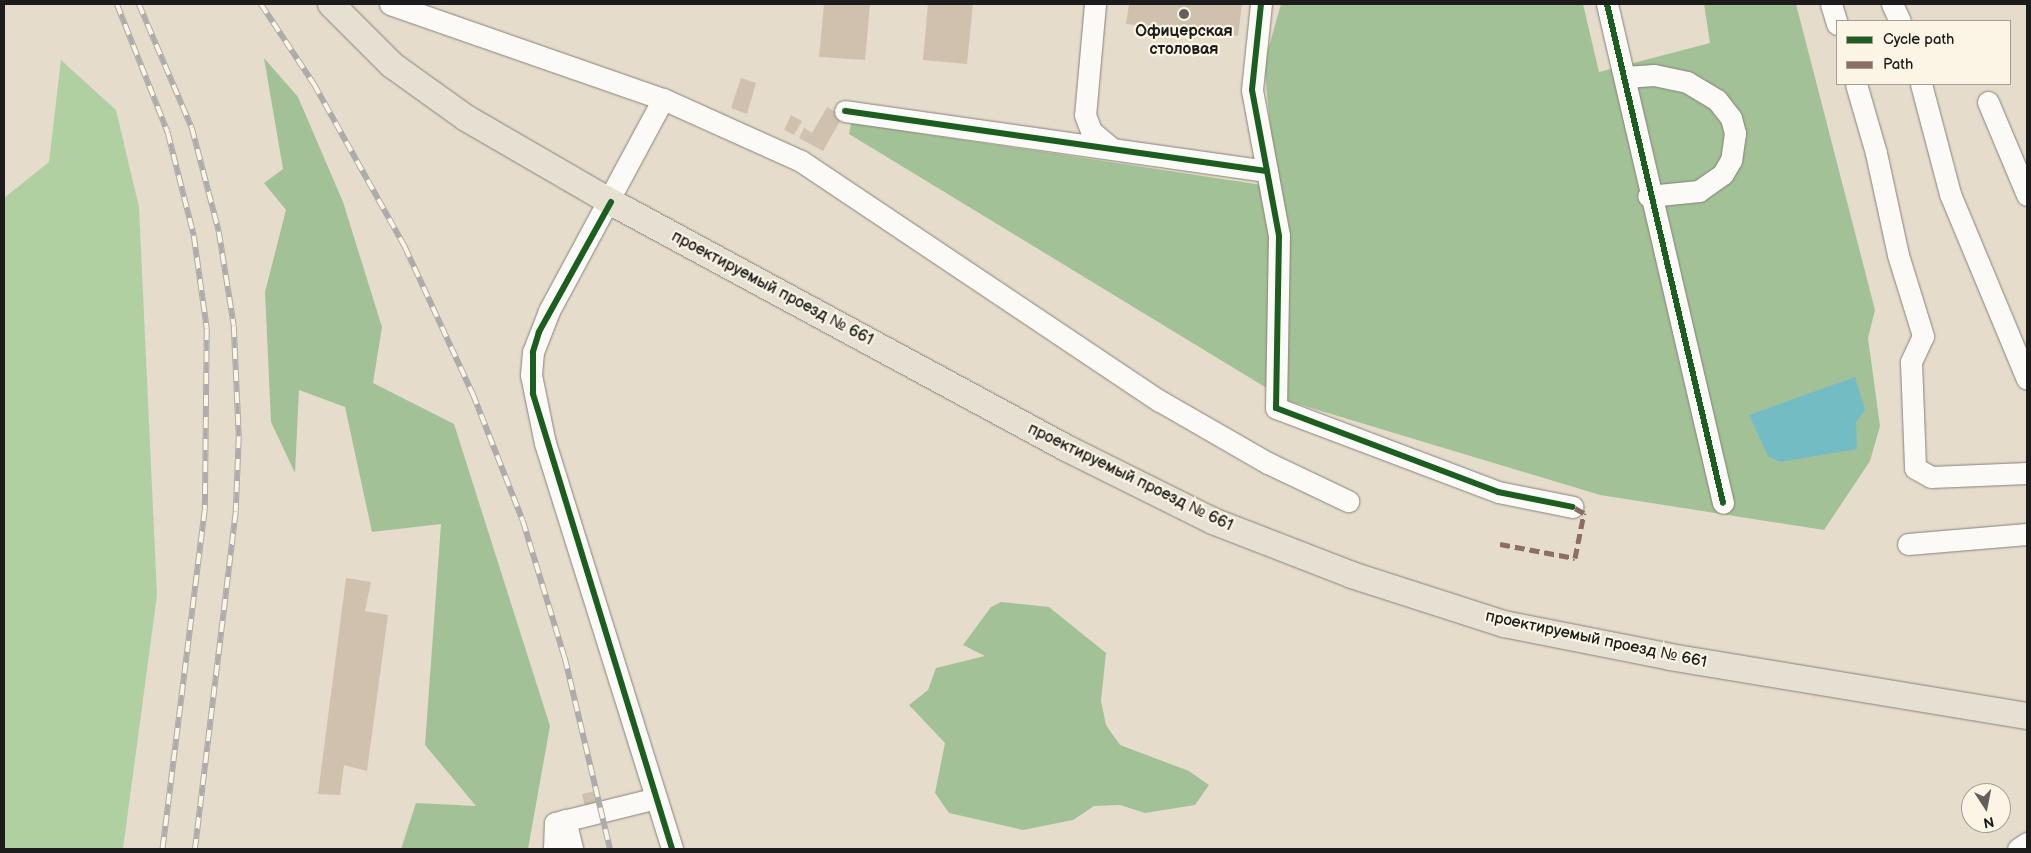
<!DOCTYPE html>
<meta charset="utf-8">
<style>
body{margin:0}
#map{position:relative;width:2031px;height:853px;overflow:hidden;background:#e6dccc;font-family:"Balsamiq Sans",sans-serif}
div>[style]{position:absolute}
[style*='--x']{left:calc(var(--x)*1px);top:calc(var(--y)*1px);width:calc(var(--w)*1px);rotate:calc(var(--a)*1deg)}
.green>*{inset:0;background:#b1d0a1}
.forest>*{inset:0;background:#a3c197}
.water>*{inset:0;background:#73bcc4}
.building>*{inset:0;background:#d0c1ae}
.roads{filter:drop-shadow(0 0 1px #87827a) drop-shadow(0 0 1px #87827a)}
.minor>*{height:21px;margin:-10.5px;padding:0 10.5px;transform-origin:10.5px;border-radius:10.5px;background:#fbfaf7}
.major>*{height:26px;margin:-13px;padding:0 13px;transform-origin:13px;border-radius:13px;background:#e6e0d3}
.rail>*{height:5.5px;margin-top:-2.75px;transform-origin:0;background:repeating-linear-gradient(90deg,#fcf5e5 0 11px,#aeacaa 0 22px);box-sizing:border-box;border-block:1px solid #aeacaa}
.quiet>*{height:5px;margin-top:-2.5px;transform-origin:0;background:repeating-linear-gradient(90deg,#8d6e63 0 10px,transparent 0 15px)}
.cycleway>*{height:6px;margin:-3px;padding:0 3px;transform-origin:3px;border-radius:3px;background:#1b5e20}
.dots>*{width:14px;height:14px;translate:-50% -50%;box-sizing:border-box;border:2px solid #fcf5e5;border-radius:50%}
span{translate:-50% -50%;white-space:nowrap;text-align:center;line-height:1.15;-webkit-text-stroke:4.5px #fcf5e5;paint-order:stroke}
.poi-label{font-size:16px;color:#1c1c1c;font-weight:700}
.street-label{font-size:16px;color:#1c1c1c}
.frame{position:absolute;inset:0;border:5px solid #1c1c1c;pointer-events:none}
.legend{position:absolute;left:1836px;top:20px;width:175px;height:65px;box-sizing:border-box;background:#fcf5e5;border:1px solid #a29e95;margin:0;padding:6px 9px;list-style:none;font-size:15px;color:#1c1c1c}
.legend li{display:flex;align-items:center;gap:10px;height:25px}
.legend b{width:25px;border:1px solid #a29e95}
.north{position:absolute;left:1961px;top:783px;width:50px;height:50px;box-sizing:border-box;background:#fcf5e5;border:1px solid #a29e95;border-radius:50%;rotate:169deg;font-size:14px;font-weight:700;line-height:20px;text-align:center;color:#1c1c1c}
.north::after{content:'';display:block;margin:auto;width:18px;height:22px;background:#635f5a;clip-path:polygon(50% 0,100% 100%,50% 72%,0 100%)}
</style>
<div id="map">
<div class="green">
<i style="clip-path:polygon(61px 60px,116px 110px,139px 207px,157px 595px,123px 849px,4px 849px,4px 198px,49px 162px)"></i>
</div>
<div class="forest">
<i style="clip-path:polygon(1281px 4px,1583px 4px,1599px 72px,1710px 43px,1704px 4px,1796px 4px,1875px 310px,1868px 338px,1880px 426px,1870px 461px,1824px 530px,1600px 495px,1288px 401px,849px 134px,851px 123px,1276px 187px,1264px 64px)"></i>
<i style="clip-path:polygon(264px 58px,298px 97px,343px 202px,382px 327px,373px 383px,454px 424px,550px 726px,528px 849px,401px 849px,416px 803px,476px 806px,425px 745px,441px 524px,372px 532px,345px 407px,299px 390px,295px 473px,271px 422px,265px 292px,286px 210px,264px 183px,283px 169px)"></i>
<i style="clip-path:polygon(1001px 602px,1049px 607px,1106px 653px,1101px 701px,1106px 725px,1120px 745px,1189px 771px,1209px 785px,1195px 805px,1145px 813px,1120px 805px,1094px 806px,1073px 820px,1023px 830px,949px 813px,935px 793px,945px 743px,909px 705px,928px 690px,936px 668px,985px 656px,963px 645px,991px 607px)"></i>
</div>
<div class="water">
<i style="clip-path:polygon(1855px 377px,1865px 410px,1856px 422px,1857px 449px,1780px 462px,1768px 456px,1749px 415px)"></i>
</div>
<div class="building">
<i style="clip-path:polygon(824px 4px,870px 4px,865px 60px,819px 57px)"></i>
<i style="clip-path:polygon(928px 4px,973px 4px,967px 64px,923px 60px)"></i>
<i style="clip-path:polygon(1129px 4px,1242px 4px,1238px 36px,1126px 24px)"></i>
<i style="clip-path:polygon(741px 78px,756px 83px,747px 114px,731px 108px)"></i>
<i style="clip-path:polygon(827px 107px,843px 116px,823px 151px,799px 138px,804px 128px,812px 133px)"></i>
<i style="clip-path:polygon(791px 115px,802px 121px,794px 135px,784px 130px)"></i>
<i style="clip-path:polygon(346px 578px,371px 582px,365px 611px,388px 615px,367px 771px,344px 765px,340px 795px,318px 794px)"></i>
<i style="clip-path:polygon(596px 791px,599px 804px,585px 807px,582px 794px)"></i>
</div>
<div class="roads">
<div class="minor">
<i style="--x:390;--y:4;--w:289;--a:19.2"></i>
<i style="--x:663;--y:99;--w:151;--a:24.2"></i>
<i style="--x:801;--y:161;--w:432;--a:33.8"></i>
<i style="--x:1160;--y:401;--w:125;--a:29.9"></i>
<i style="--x:1268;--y:463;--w:89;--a:25.4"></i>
<i style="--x:1095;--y:4;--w:111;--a:95.1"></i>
<i style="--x:1085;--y:115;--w:17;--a:69"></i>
<i style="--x:1091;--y:131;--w:25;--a:40"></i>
<i style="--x:1261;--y:4;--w:86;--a:96"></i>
<i style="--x:1252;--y:90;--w:148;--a:79.5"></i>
<i style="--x:1279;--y:236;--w:172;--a:91"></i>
<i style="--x:1276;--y:408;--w:237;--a:20.7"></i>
<i style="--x:1498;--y:492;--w:76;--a:11.3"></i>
<i style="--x:1607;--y:4;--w:512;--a:76.91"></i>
<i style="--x:1831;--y:4;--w:21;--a:73"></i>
<i style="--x:1892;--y:4;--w:19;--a:65"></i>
<i style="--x:1625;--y:77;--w:29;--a:-4"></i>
<i style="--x:1654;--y:75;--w:34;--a:12"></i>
<i style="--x:1687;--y:82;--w:35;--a:31"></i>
<i style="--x:1717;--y:100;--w:23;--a:52"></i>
<i style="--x:1731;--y:118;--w:16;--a:75"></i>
<i style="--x:1735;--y:133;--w:27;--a:98"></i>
<i style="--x:1731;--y:160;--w:16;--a:120"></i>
<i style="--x:1723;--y:174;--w:29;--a:145"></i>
<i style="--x:1699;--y:191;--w:51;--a:174.4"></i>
<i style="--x:1856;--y:84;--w:72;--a:73.8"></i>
<i style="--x:1876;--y:153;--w:104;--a:77.8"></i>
<i style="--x:1898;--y:255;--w:85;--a:72.8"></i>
<i style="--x:1923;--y:336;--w:29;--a:115"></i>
<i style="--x:1911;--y:362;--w:106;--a:87.8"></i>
<i style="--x:1915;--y:468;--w:18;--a:29"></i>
<i style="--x:1931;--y:477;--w:96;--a:-2.4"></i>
<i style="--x:1921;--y:84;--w:114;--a:75.2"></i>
<i style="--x:1950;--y:194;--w:200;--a:67.4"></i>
<i style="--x:663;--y:99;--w:241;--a:118.3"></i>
<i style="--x:549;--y:311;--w:44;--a:111.3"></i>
<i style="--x:533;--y:352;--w:23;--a:95"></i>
<i style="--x:531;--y:375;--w:69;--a:78.4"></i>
<i style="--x:545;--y:443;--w:425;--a:72.6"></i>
<i style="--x:1988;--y:102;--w:101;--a:67.2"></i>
<i style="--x:845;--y:111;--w:426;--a:8.1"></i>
<i style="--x:1908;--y:544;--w:119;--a:-4.8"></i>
<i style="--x:565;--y:820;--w:30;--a:76"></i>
<i style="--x:554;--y:849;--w:26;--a:-88"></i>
<i style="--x:555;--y:823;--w:101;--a:-13.8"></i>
<i style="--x:2018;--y:849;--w:11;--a:-34"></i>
</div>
<div class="major">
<i style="--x:331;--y:4;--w:86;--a:45"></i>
<i style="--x:392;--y:65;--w:91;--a:35.6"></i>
<i style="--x:466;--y:118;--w:168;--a:30.1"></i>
<i style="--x:611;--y:202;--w:519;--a:28.39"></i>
<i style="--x:1068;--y:449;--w:162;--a:26.4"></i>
<i style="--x:1213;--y:521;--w:149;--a:21.2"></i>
<i style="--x:1352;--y:575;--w:160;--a:17.9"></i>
<i style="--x:1504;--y:624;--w:169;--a:11.2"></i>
<i style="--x:1670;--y:657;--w:362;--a:9.4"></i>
</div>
</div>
<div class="rail">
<i style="--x:117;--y:4;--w:139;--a:68.4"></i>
<i style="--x:168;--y:133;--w:106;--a:75.8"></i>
<i style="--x:194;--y:236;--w:94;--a:82"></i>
<i style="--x:207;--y:329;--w:181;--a:90.6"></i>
<i style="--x:205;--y:510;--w:342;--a:97.1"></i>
<i style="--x:139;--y:4;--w:135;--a:66.9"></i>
<i style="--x:192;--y:128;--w:107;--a:75.4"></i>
<i style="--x:219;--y:232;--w:95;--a:80.9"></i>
<i style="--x:234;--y:326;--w:111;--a:87.4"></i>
<i style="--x:239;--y:437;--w:75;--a:92.3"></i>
<i style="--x:236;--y:512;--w:339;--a:96.9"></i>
<i style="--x:261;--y:4;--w:96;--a:56.5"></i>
<i style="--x:314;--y:84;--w:187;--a:60.8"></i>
<i style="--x:405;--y:247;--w:162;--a:65.2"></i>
<i style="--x:473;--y:394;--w:136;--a:68.5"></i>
<i style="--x:523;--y:521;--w:143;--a:73"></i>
<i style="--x:565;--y:658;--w:196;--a:76.7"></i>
</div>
<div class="quiet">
<i style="--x:1500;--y:544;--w:76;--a:10.6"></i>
<i style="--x:1575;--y:558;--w:46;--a:-78.7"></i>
<i style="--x:1584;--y:513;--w:13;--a:-151"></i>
</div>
<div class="cycleway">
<i style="--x:1261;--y:4;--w:86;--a:96"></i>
<i style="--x:1252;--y:90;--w:148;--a:79.5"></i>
<i style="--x:1279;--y:236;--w:172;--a:91"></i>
<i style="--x:1276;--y:408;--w:237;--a:20.7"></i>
<i style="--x:1498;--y:492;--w:76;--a:11.3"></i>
<i style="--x:1607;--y:4;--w:512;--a:76.91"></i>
<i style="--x:845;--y:111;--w:426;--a:8.1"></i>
<i style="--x:611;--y:202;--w:149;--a:119"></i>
<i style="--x:539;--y:332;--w:21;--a:107"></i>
<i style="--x:533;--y:352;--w:42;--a:90"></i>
<i style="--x:533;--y:394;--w:476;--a:73"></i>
</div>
<div class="dots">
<i style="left:1184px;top:14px;background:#635f5a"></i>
</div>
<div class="poi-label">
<span style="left:1184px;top:41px">Офицерская<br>столовая</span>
</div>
<div class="street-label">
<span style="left:772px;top:289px;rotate:28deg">проектируемый проезд № 661</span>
<span style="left:1130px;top:478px;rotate:26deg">проектируемый проезд № 661</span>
<span style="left:1596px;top:640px;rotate:12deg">проектируемый проезд № 661</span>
</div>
<div class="frame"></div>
<ul class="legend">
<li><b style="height:6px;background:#1b5e20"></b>Cycle path</li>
<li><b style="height:6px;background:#8d6e63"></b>Path</li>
</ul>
<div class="north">N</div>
</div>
